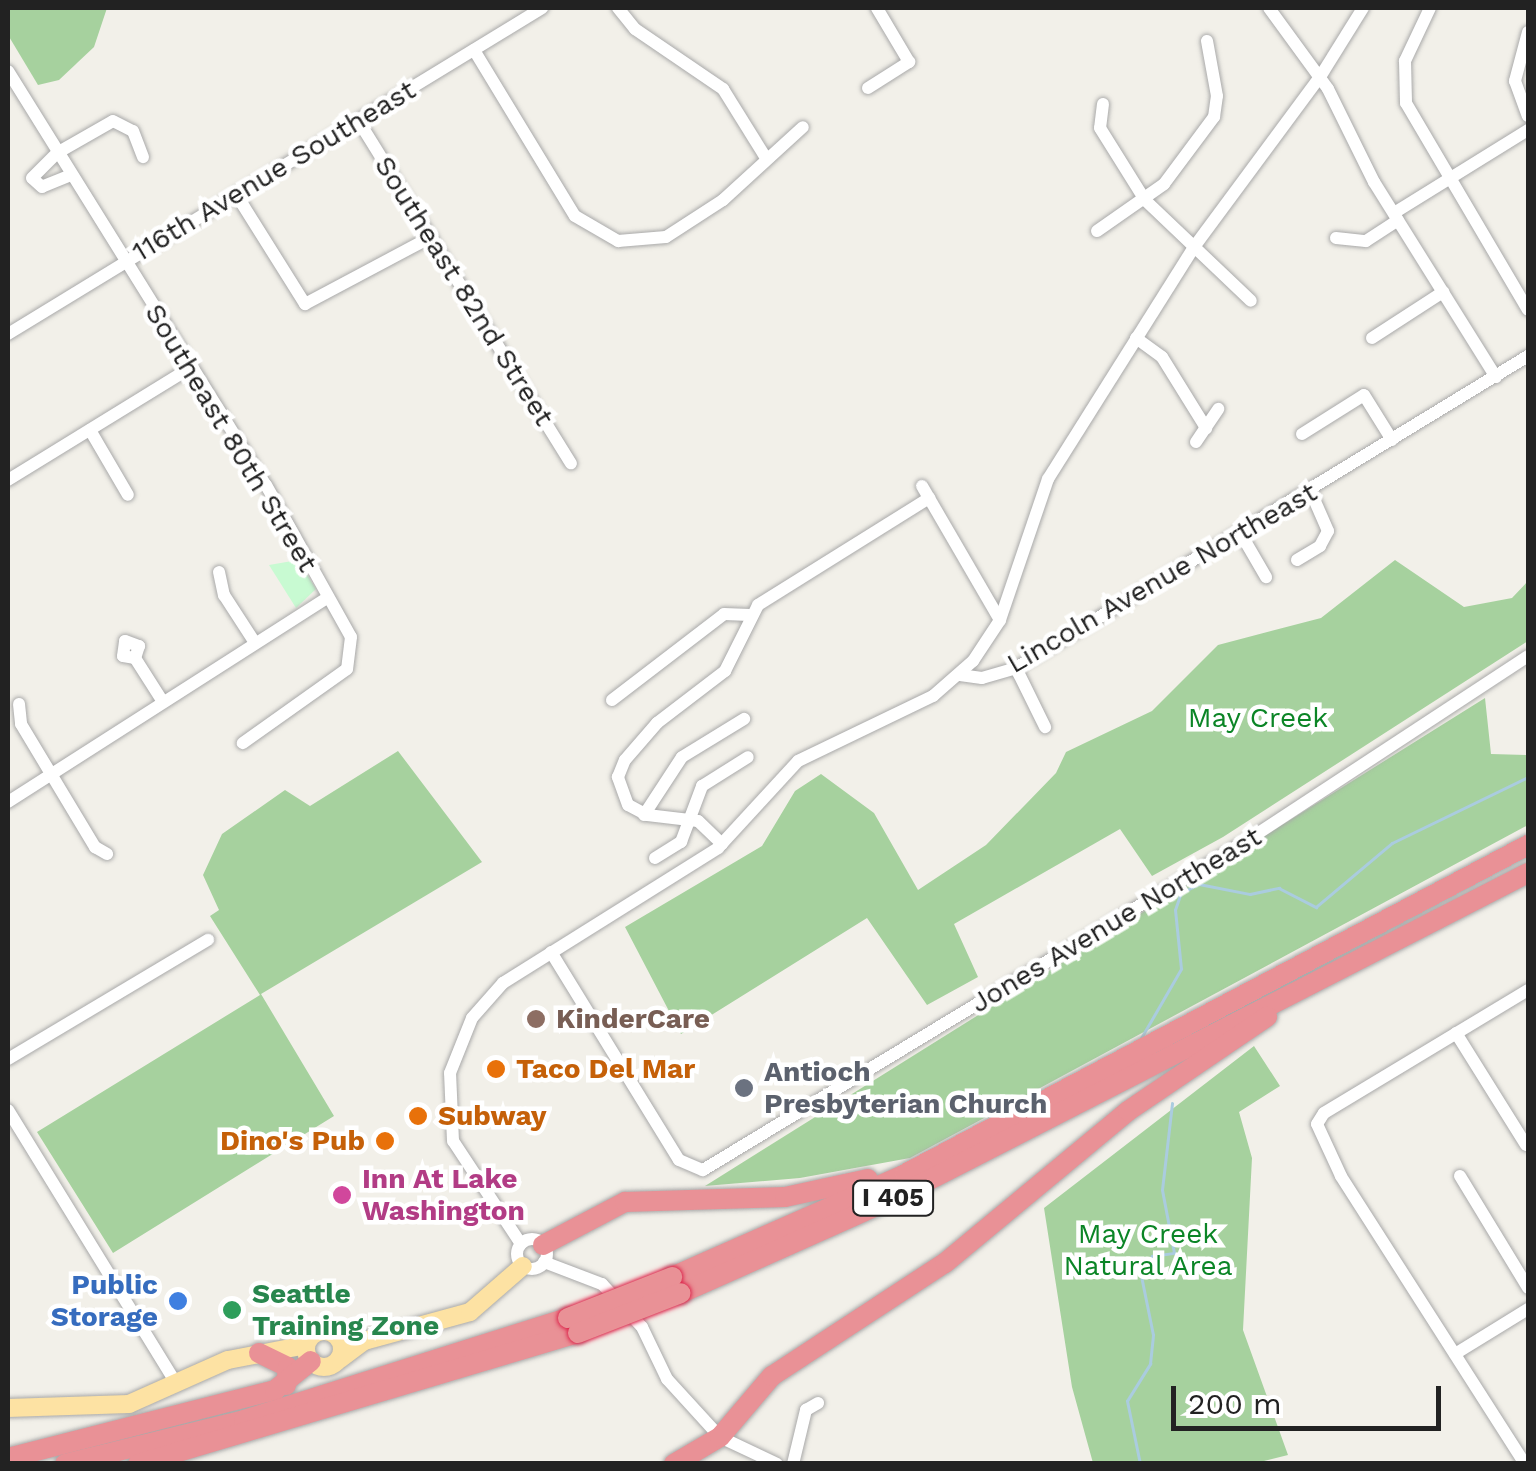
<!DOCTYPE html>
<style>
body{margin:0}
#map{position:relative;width:1536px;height:1471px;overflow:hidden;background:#f2f0e9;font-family:"Work Sans",sans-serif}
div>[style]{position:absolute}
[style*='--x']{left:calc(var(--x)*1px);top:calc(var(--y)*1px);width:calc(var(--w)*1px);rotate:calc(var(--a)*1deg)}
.forest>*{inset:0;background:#a6d19e}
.park>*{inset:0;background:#c8fad2}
.stream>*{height:2.5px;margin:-1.25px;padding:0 1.25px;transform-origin:1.25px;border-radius:1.25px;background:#aaccdf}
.roads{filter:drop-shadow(0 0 2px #a9a9a9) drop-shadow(0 0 2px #a9a9a9)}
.minor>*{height:12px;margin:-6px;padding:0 6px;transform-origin:6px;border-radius:6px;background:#fff}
.minor>.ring{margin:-6px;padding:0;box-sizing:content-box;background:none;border:12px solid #fff;border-radius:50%}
.major>*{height:18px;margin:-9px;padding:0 9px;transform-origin:9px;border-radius:9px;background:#fde2a3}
.major>.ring{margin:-9px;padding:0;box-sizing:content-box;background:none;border:18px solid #fde2a3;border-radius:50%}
.highway>*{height:20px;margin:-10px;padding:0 10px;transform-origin:10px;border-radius:10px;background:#e99196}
.bridges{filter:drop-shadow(0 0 2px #dd294e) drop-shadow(0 0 2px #dd294e)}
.highway-bridge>*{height:20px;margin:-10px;padding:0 10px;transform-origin:10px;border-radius:10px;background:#e99196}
.dots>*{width:28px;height:28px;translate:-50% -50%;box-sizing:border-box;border:5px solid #fff;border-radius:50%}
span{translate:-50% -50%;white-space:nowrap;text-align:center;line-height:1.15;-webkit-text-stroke:9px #fff;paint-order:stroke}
.shield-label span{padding:2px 8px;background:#fff;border:2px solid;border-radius:8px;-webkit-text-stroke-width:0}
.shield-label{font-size:25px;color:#222;font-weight:700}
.street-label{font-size:28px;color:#222}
.park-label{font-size:28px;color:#0b8526}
.education-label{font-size:28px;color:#785e54;font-weight:700}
.left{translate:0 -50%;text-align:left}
.food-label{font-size:28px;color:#c56008;font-weight:700}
.right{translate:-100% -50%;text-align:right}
.worship-label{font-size:28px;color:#5b616d;font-weight:700}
.hotel-label{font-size:28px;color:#b23c85;font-weight:700}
.shop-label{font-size:28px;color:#366cbe;font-weight:700}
.leisure-label{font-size:28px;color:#27864d;font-weight:700}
.frame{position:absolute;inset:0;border:10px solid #222;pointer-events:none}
.scale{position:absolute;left:1171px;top:1386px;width:270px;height:45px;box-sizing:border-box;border:5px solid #222;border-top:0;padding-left:12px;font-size:30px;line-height:35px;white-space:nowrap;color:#222;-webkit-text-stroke:8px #fff;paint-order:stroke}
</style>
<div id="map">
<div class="forest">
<i style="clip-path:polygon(8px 8px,107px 8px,94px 47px,59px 80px,38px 85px,8px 35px)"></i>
<i style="clip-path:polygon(1395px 560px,1464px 607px,1512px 598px,1528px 581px,1528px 641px,1223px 837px,1152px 876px,1120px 829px,954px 924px,978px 977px,927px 1005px,867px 918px,681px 1034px,625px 927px,762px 846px,795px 791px,821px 774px,874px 813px,918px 890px,986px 845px,1056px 773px,1066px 752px,1152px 711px,1218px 645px,1321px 618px)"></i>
<i style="clip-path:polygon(1485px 698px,1491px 754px,1528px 755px,1528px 825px,910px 1158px,800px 1178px,705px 1186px)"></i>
<i style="clip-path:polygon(398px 751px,482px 862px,261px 994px,334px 1116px,113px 1253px,37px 1132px,260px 995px,210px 916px,219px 910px,203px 875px,222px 834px,285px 790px,310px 806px)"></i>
<i style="clip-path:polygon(1254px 1046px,1280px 1086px,1239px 1112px,1252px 1158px,1243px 1330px,1288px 1455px,1252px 1464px,1093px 1463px,1072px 1387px,1044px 1208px)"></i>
</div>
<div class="park">
<i style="clip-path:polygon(298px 560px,316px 589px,296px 608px,269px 565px)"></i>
</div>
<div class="stream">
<i style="--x:1140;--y:1040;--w:82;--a:-60"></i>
<i style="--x:1181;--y:969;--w:59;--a:-95.8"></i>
<i style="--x:1175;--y:910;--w:18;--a:-71"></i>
<i style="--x:1181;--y:893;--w:20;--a:-27"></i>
<i style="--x:1199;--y:884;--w:52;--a:11.1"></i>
<i style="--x:1250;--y:894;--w:30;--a:-12"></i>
<i style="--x:1279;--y:888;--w:42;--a:27.2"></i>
<i style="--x:1316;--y:907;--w:99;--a:-40.1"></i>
<i style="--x:1392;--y:843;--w:151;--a:-25.9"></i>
<i style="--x:1140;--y:1464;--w:64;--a:-101.7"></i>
<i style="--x:1127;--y:1401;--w:44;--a:-58.1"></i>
<i style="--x:1150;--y:1364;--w:29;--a:-84"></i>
<i style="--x:1153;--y:1335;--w:65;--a:-101.5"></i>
<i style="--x:1140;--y:1271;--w:19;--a:-51"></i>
<i style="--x:1152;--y:1256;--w:22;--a:-8"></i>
<i style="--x:1174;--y:1253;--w:64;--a:-100.8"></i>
<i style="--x:1162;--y:1190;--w:87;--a:-83.4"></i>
</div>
<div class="roads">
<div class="minor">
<i style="--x:618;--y:8;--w:27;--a:51"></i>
<i style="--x:635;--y:29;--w:107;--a:34.3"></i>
<i style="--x:723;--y:89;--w:81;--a:58.1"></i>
<i style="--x:1269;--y:8;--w:100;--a:53.9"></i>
<i style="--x:1328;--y:89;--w:104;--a:63.7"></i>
<i style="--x:1374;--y:182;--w:230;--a:58"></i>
<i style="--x:1430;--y:8;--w:59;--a:115.3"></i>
<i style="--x:1405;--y:61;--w:42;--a:88.6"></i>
<i style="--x:1406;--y:103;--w:240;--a:59.5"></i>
<i style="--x:1528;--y:32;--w:51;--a:104.9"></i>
<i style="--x:1515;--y:81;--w:37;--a:70"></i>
<i style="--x:474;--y:50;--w:194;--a:58.7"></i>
<i style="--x:575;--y:216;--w:50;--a:30.2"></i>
<i style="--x:618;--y:241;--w:48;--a:-4.8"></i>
<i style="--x:666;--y:237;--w:68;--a:-33"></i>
<i style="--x:723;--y:200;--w:108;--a:-42.4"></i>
<i style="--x:8;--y:71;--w:488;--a:58.1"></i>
<i style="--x:266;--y:485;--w:174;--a:60.8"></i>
<i style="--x:351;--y:637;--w:32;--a:97"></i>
<i style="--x:347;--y:669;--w:128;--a:144.6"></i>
<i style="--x:868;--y:88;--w:49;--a:-32.4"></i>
<i style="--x:909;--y:62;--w:63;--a:-120.7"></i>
<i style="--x:1103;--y:104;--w:24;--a:97"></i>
<i style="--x:1100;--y:128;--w:85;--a:58"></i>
<i style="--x:1145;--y:200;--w:146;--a:43.6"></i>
<i style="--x:358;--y:120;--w:404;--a:58.2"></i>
<i style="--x:71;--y:175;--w:31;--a:158"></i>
<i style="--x:42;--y:187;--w:13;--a:-138"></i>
<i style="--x:32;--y:178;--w:35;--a:-45"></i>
<i style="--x:57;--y:153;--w:64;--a:-29.7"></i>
<i style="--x:113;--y:121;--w:22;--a:27"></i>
<i style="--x:133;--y:131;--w:28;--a:69"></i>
<i style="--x:236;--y:194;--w:130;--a:57.9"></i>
<i style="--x:305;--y:304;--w:143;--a:-28"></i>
<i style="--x:1394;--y:213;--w:158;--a:-31.8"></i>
<i style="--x:1097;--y:231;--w:82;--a:-35"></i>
<i style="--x:1164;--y:184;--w:84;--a:-53.3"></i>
<i style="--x:1214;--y:117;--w:21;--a:-82"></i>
<i style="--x:1217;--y:96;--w:56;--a:-100.3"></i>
<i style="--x:1336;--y:238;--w:30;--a:6"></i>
<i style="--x:1366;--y:241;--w:38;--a:-33"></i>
<i style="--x:8;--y:334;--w:626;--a:-31.4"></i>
<i style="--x:1136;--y:338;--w:32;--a:36"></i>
<i style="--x:1162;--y:357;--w:84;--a:58.2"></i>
<i style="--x:1372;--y:338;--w:85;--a:-32.9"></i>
<i style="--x:90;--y:430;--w:75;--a:59.7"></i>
<i style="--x:1302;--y:434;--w:73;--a:-32.2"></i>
<i style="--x:1364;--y:395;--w:53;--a:58.1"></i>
<i style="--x:1196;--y:442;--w:40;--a:-56"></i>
<i style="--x:8;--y:480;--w:214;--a:-31.6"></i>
<i style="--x:922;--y:486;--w:155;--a:59.8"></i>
<i style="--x:1241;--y:534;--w:50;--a:59.8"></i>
<i style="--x:1297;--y:560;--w:27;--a:-31"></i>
<i style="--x:1320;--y:546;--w:17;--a:-62"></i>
<i style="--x:1328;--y:531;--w:43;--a:-113.6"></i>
<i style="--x:219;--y:572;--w:24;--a:78"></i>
<i style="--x:224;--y:595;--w:57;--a:57.1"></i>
<i style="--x:135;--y:658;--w:12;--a:-171"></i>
<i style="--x:123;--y:656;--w:15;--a:-82"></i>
<i style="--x:125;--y:641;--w:15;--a:20"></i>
<i style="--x:139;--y:646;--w:13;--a:108"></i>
<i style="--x:135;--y:658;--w:52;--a:57.5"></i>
<i style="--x:1016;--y:668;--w:66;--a:63.8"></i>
<i style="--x:960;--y:675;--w:22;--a:8"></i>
<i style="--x:982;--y:678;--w:35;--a:-16"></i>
<i style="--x:1016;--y:668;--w:600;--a:-31.36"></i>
<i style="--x:612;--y:700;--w:141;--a:-37.5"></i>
<i style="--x:724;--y:614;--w:26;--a:2"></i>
<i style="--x:19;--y:704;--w:20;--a:84"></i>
<i style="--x:21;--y:724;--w:144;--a:59"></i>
<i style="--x:95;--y:847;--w:14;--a:30"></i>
<i style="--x:8;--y:802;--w:380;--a:-32.6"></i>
<i style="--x:644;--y:815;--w:69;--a:-56.8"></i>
<i style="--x:682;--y:757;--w:73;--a:-31.5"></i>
<i style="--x:722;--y:844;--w:33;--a:-136"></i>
<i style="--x:698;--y:821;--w:51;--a:-173.3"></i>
<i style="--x:647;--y:815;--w:21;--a:-152"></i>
<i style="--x:628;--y:805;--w:30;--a:-110"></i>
<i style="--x:618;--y:777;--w:18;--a:-68"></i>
<i style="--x:625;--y:760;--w:49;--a:-49.1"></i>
<i style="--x:657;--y:723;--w:86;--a:-37.4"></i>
<i style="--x:725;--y:671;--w:74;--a:-63.4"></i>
<i style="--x:758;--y:605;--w:202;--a:-32"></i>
<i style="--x:655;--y:858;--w:31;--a:-32"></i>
<i style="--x:681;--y:842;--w:60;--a:-69.4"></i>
<i style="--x:702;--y:786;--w:54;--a:-32.2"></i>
<i style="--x:551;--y:952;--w:244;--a:58.4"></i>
<i style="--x:679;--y:1160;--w:26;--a:23"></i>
<i style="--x:703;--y:1170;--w:641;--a:-31.21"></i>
<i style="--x:1251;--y:838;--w:331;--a:-33.3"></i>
<i style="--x:1456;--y:1033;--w:132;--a:58"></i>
<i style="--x:8;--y:1059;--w:233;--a:-30.8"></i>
<i style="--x:8;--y:1110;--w:323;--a:58.4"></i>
<i style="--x:1460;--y:1176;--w:131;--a:58.7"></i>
<i class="ring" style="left:517px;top:1239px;width:18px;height:18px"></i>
<i style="--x:521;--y:1244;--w:123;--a:-123.4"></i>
<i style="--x:453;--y:1141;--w:68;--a:-92.5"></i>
<i style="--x:450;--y:1073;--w:59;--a:-68.2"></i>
<i style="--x:472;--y:1018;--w:47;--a:-48.5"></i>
<i style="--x:503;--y:983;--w:254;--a:-32.1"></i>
<i style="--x:718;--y:848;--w:118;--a:-47.4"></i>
<i style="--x:798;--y:761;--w:150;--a:-25.7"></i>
<i style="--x:933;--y:696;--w:53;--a:-41.2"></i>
<i style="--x:973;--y:661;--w:49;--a:-56.6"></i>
<i style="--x:1000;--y:620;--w:149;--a:-71.2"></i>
<i style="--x:1048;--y:479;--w:274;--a:-57.8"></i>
<i style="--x:1194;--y:247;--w:212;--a:-53.5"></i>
<i style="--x:1320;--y:77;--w:81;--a:-58.1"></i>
<i style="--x:544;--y:1262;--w:62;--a:20.8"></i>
<i style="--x:602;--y:1284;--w:59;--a:47.1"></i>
<i style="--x:642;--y:1327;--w:58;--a:64.3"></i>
<i style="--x:667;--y:1379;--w:79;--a:47.6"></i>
<i style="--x:720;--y:1437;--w:63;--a:25.3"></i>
<i style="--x:1455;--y:1354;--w:86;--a:-31.7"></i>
<i style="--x:793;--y:1464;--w:56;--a:-76.5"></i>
<i style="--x:806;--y:1410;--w:14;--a:-30"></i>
<i style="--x:1525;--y:1464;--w:342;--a:-122.6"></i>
<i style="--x:1341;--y:1176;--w:57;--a:-114.8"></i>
<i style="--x:1317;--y:1124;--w:13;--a:-58"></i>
<i style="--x:1324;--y:1113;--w:238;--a:-31.1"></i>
</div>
<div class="major">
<i class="ring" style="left:306px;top:1331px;width:18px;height:18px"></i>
<i style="--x:340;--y:1359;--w:30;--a:-37"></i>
<i style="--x:364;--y:1341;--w:110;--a:-15.3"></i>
<i style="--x:470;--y:1312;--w:70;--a:-41"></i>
<i style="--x:8;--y:1408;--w:121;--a:-1.9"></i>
<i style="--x:129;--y:1404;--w:108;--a:-24"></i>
<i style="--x:228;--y:1360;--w:79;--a:-10.9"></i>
</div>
<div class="highway">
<i style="--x:543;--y:1245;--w:93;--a:-27.7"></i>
<i style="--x:625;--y:1202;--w:160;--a:-1.8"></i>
<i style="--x:785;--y:1197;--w:85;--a:-12.2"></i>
<i style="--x:672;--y:1277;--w:255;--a:-23.8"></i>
<i style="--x:905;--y:1174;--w:705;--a:-27.84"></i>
<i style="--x:681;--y:1293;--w:229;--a:-24"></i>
<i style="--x:890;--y:1200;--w:717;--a:-27.14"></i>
<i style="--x:259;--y:1353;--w:32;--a:26"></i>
<i style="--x:288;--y:1367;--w:18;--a:96"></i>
<i style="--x:8;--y:1458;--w:276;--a:-14.3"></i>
<i style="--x:275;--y:1390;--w:46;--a:-38.9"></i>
<i style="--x:65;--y:1464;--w:184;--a:-13.8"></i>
<i style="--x:244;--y:1420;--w:340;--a:-17.5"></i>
<i style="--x:138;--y:1464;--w:459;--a:-16.6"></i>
<i style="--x:674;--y:1464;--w:53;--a:-30.4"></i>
<i style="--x:720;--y:1437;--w:80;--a:-49.6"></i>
<i style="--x:772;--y:1376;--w:207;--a:-33.2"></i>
<i style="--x:945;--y:1263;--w:238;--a:-39.7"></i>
<i style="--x:1128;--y:1111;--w:168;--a:-34.1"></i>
</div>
</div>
<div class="bridges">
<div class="highway-bridge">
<i style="--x:568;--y:1318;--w:112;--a:-21.5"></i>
<i style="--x:578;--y:1333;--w:110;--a:-21.2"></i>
</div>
</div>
<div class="dots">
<i style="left:536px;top:1019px;background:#8d6e63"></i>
<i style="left:496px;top:1069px;background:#e8710a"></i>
<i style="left:744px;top:1088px;background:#6b7280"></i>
<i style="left:418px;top:1116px;background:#e8710a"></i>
<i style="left:385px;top:1141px;background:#e8710a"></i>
<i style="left:342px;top:1195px;background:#d1479c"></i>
<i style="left:178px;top:1301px;background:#3f7fe0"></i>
<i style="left:232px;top:1310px;background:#2e9e5b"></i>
</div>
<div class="shield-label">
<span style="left:893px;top:1198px">I 405</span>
</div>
<div class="street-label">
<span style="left:274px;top:171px;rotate:-31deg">116th Avenue Southeast</span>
<span style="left:464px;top:291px;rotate:58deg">Southeast 82nd Street</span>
<span style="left:231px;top:438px;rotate:59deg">Southeast 80th Street</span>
<span style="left:1162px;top:578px;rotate:-30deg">Lincoln Avenue Northeast</span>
<span style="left:1116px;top:920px;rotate:-31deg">Jones Avenue Northeast</span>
</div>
<div class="park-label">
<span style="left:1258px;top:718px">May Creek</span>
<span style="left:1148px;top:1250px">May Creek<br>Natural Area</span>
</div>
<div class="education-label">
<span class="left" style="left:556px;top:1019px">KinderCare</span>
</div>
<div class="food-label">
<span class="left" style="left:516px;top:1069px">Taco Del Mar</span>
<span class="left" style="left:438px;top:1116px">Subway</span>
<span class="right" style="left:365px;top:1141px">Dino's Pub</span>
</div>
<div class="worship-label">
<span class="left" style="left:764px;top:1088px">Antioch<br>Presbyterian Church</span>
</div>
<div class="hotel-label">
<span class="left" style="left:362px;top:1195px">Inn At Lake<br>Washington</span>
</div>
<div class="shop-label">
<span class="right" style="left:158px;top:1301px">Public<br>Storage</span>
</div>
<div class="leisure-label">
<span class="left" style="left:252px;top:1310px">Seattle<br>Training Zone</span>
</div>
<div class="frame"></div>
<div class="scale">200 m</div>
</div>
